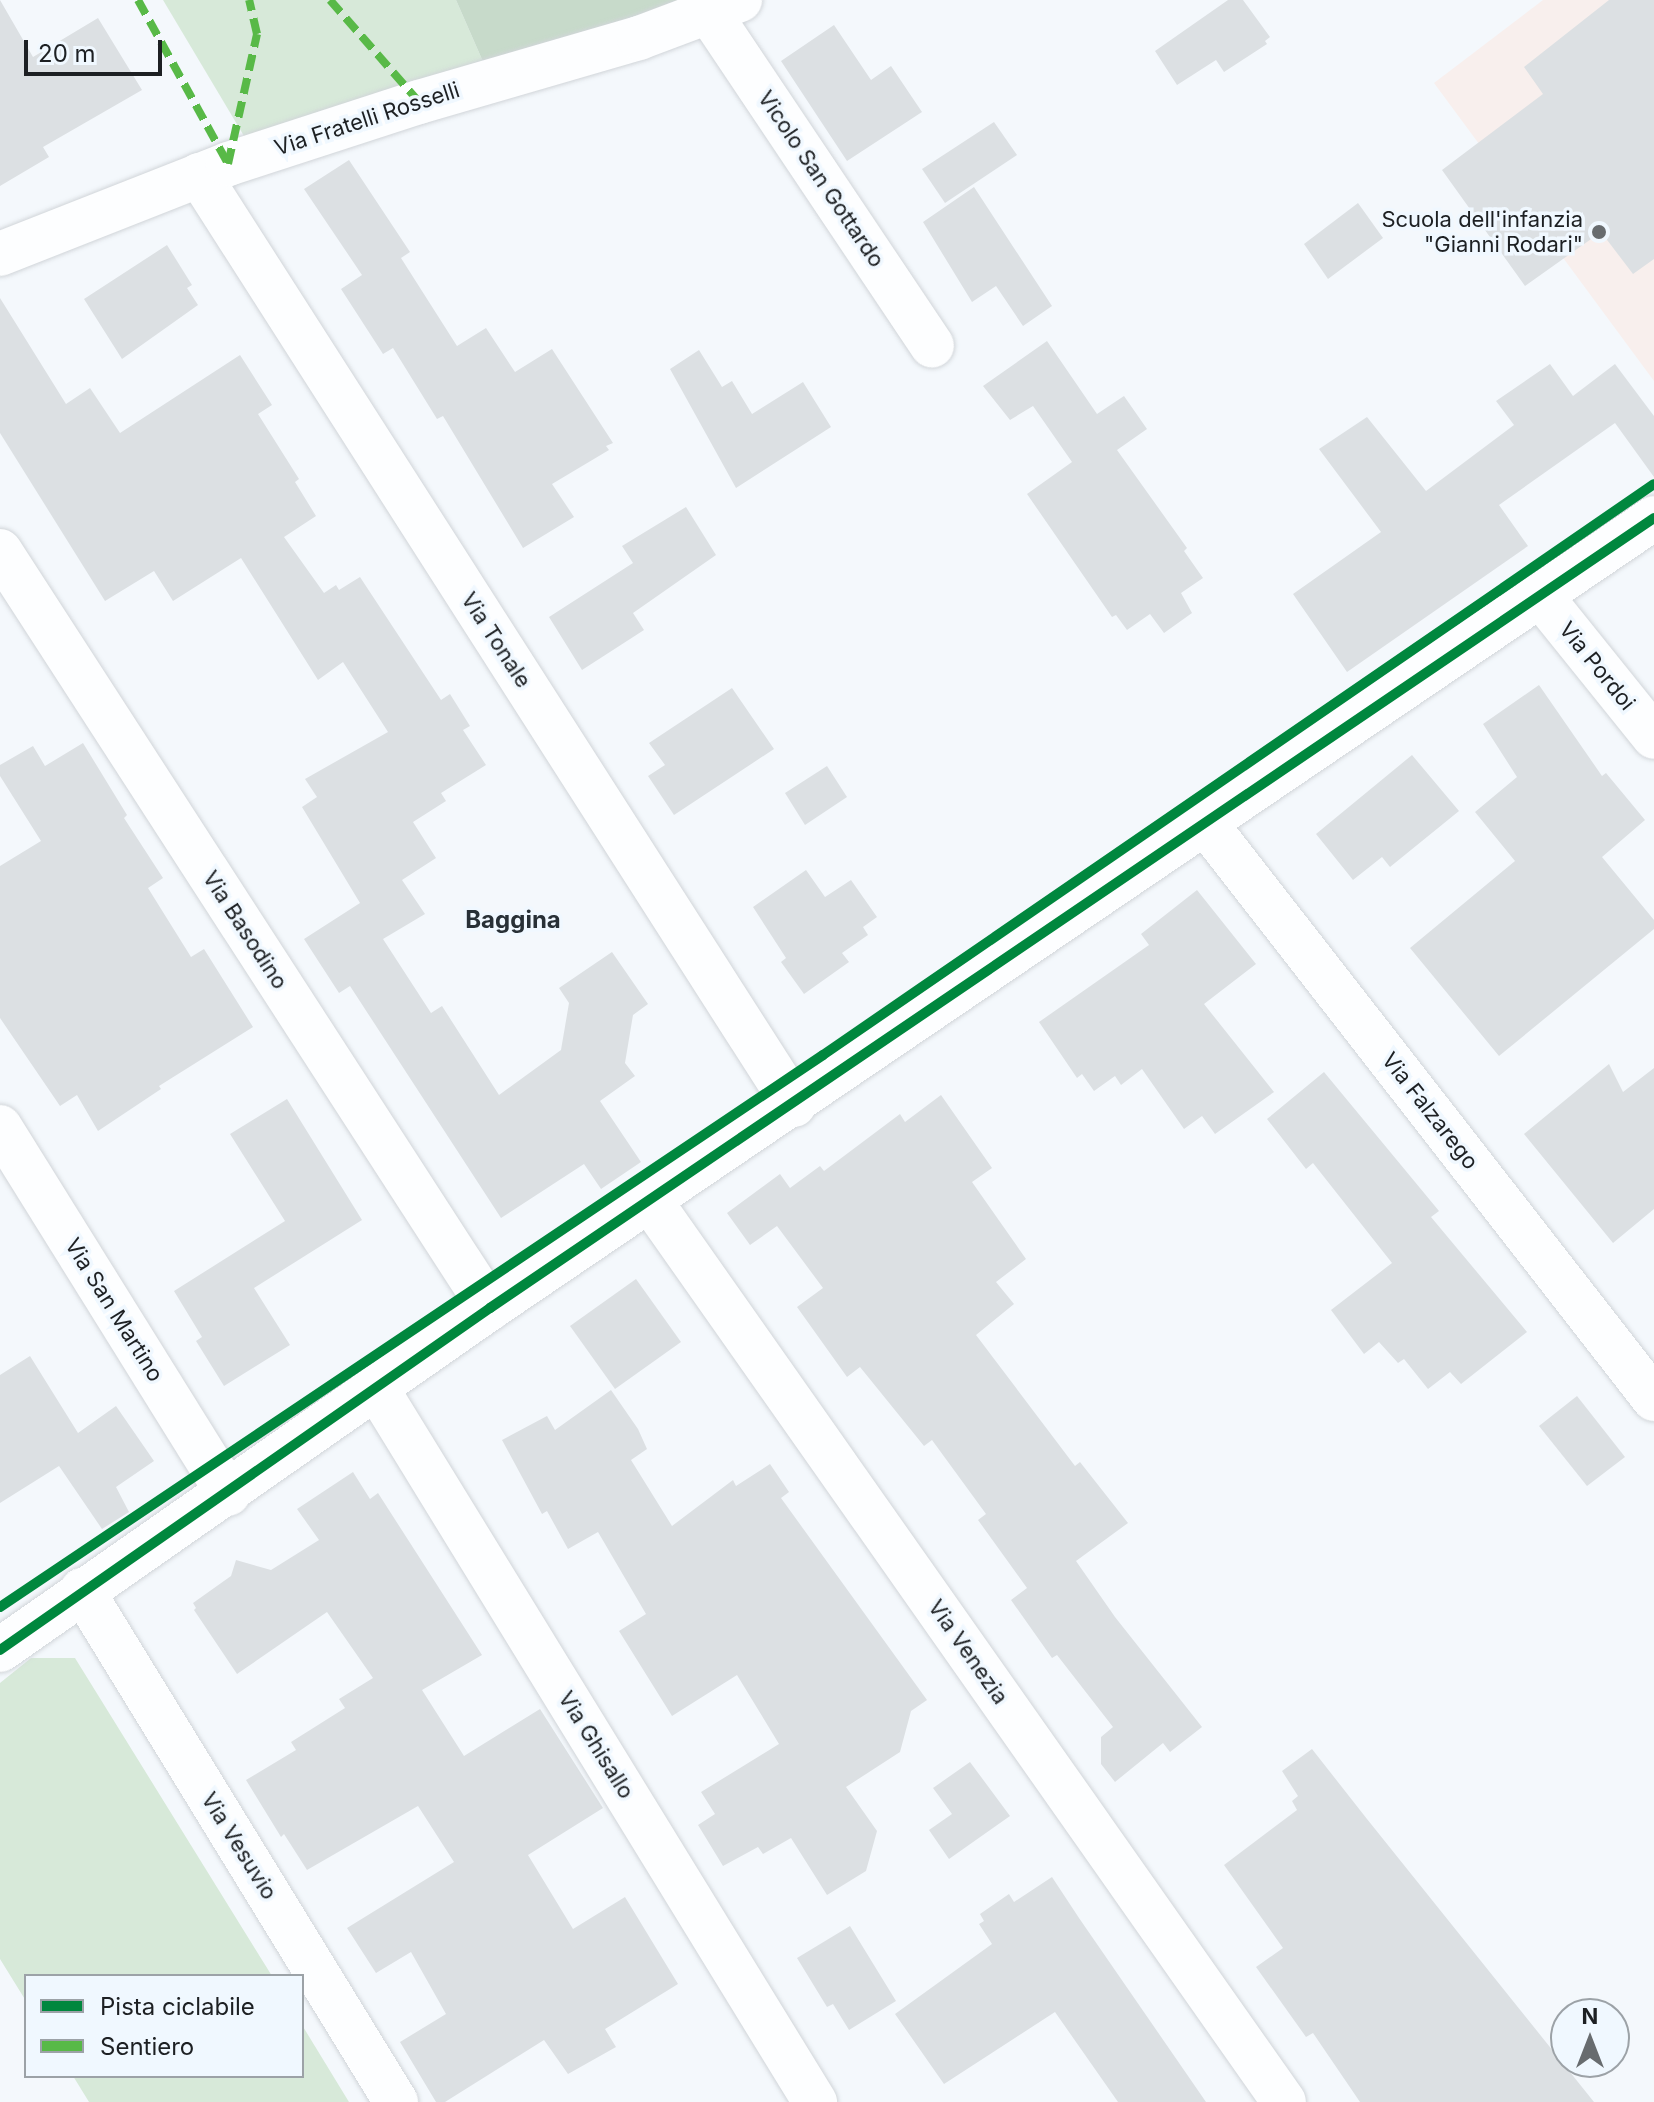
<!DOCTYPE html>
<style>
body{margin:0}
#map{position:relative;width:1654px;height:2102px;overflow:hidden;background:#f4f8fc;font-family:Inter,sans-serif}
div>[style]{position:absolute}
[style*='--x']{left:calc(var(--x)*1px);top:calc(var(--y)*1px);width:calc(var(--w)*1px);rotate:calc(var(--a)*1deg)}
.education>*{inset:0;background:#f8efed}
.green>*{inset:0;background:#d7e9d9}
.forest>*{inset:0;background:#c7daca}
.building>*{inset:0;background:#dce0e3}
.roads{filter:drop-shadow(0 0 2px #d1d5d9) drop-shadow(0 0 2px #d1d5d9)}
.minor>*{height:44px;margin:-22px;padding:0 22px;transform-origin:22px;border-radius:22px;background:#fdfeff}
.quiet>*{height:8px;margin-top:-4px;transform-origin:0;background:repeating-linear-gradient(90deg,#58b947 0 16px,transparent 0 24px)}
.cycleway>*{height:10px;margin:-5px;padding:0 5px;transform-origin:5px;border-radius:5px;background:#00873e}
.dots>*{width:22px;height:22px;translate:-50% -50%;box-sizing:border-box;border:4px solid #f0f8ff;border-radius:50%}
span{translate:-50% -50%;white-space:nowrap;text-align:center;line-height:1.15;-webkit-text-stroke:7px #f0f8ff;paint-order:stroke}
.street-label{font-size:22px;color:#1d2023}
.poi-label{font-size:22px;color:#1d2023}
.right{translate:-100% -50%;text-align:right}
.neighbourhood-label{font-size:24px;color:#283036;font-weight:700}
.legend{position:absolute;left:24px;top:1974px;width:280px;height:104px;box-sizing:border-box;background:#f0f8ff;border:2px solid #9ca2a7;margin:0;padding:10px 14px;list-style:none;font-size:24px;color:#1d2023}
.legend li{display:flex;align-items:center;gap:16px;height:40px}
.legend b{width:40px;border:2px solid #9ca2a7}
.north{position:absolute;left:1550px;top:1998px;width:80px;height:80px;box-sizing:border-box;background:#f0f8ff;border:2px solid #9ca2a7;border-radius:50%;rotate:0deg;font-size:22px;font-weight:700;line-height:32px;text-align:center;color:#1d2023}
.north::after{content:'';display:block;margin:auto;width:28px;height:36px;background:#686c6f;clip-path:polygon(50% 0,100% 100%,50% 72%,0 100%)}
.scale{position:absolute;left:24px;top:40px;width:138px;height:36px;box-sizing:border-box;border:4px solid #1d2023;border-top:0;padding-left:10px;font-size:24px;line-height:28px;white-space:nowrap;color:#1d2023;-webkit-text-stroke:6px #f0f8ff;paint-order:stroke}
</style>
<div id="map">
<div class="education">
<i style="clip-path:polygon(1543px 0,1654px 0,1654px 381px,1434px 83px)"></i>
</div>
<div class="green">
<i style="clip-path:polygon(163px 0,456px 0,484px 64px,247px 141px)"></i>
<i style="clip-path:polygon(31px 1658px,75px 1658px,272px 1976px,26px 1976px,26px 2001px,0 1959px,0 1683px)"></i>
<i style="clip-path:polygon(302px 2025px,349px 2102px,89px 2102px,73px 2076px,302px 2076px)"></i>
</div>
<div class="forest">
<i style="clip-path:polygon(456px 0,694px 0,484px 64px)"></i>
</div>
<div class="building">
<i style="clip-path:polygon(0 0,33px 57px,98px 18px,142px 90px,43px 147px,49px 157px,0 186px)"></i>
<i style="clip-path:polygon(1228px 0,1243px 0,1270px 37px,1265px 41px,1267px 44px,1224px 72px,1216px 60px,1177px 85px,1155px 51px)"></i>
<i style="clip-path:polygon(1609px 0,1654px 0,1654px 259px,1633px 274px,1601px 232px,1525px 286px,1442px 170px,1543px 94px,1524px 67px)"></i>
<i style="clip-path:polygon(834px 25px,871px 80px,891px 66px,922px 112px,847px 161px,781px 61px)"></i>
<i style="clip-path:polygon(994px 122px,1017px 155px,945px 203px,922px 169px)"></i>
<i style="clip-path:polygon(349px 160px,410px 252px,401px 258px,457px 346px,486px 328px,515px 372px,552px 349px,613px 443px,606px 446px,609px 450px,552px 484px,574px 517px,523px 548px,443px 416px,437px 419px,393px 348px,383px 354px,341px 289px,362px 275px,304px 189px)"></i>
<i style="clip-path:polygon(974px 187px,1052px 306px,1023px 326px,996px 286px,972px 302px,923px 222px)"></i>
<i style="clip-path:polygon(1358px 203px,1383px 238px,1328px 279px,1304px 244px)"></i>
<i style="clip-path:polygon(167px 245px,192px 285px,187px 288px,198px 305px,122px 359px,84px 299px)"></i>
<i style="clip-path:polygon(0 298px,66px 404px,90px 388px,120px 433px,240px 355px,272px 405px,258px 414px,299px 479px,295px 482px,316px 516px,284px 537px,324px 593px,336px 585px,339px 590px,360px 577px,441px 700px,450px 694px,470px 726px,463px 730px,486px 765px,441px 793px,446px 801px,413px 822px,436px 858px,402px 880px,425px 914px,383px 939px,431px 1013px,442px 1006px,499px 1095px,561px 1050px,569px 1003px,559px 988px,612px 952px,648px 1004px,633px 1015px,625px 1063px,635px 1076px,600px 1101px,641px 1162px,601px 1189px,584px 1164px,501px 1218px,350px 986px,339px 993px,304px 939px,360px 903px,302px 807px,317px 797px,305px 779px,388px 732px,343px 662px,318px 680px,241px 558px,173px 601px,154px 571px,105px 601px,0 433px)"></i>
<i style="clip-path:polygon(1047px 341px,1097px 414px,1124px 396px,1147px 429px,1117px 450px,1187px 548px,1184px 551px,1203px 578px,1181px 593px,1192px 613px,1164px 633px,1150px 614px,1127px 630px,1116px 615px,1112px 617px,1027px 494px,1072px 462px,1033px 406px,1010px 420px,983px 386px)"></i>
<i style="clip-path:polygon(699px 350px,722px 387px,732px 381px,752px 414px,803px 382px,831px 427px,736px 488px,670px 369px)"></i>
<i style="clip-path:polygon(1550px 364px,1573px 396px,1615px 364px,1654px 416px,1654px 477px,1615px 423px,1499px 505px,1528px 546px,1347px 672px,1293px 594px,1381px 532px,1319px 449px,1367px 417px,1426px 491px,1514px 425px,1496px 401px)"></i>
<i style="clip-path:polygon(686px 507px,716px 555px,633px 613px,644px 630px,582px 670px,549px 617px,633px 563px,622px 546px)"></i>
<i style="clip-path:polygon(1539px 685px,1602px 776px,1606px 773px,1645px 820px,1602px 857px,1654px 920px,1654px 929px,1499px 1056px,1410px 948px,1515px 861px,1475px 812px,1517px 777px,1483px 724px)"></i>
<i style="clip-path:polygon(732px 688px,774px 749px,674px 815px,648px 776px,665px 765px,649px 743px)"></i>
<i style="clip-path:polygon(83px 743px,127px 815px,124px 818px,163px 878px,148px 888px,191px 957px,204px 949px,253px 1027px,159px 1086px,161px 1089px,98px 1131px,77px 1095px,60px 1106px,0 1018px,0 866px,41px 841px,0 776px,0 765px,33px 746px,45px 766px)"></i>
<i style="clip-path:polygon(1412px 755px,1459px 811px,1390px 867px,1382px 857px,1353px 880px,1316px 834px)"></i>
<i style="clip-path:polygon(827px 766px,847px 797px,805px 825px,785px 793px)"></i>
<i style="clip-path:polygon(806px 870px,825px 897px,851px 880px,877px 917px,863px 927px,868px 935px,842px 953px,849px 962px,804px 994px,781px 962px,786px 958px,753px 907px)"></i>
<i style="clip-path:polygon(1197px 890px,1256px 964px,1204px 1004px,1274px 1092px,1215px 1134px,1202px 1116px,1184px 1129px,1142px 1069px,1121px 1085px,1115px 1076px,1094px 1091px,1082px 1074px,1077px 1078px,1039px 1022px,1149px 945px,1141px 934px)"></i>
<i style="clip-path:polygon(1609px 1064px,1623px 1092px,1654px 1068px,1654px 1209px,1613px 1243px,1524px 1134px)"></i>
<i style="clip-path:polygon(1324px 1072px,1439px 1211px,1431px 1217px,1527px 1332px,1461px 1384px,1450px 1372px,1428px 1389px,1404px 1359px,1398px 1363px,1379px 1342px,1364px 1354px,1331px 1310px,1392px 1263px,1313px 1163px,1306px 1169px,1267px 1119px)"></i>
<i style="clip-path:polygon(941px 1095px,992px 1168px,972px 1182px,1026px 1259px,996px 1282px,1014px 1304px,976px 1335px,1075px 1466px,1080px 1462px,1128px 1523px,1076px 1561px,1115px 1617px,1202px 1727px,1170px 1752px,1163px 1743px,1115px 1782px,1101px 1764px,1101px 1737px,1113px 1727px,1057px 1655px,1052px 1658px,1011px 1600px,1027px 1588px,978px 1520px,986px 1514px,932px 1440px,924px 1446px,860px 1367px,847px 1377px,797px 1307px,823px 1288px,777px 1226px,750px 1245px,727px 1213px,780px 1174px,790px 1188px,820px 1166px,824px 1171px,900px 1114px,905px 1122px)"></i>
<i style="clip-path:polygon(287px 1099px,362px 1220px,254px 1288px,290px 1345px,224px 1386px,196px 1341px,202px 1337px,174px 1291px,285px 1221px,230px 1134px)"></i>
<i style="clip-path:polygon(636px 1279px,681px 1342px,615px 1389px,570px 1326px)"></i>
<i style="clip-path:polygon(30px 1356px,78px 1433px,116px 1406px,154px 1461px,116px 1487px,129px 1512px,102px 1529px,59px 1466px,0 1503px,0 1375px)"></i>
<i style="clip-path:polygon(611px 1390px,638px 1429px,647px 1449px,631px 1460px,672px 1526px,733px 1480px,736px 1486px,770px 1464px,789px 1492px,781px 1498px,927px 1700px,911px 1711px,900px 1752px,846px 1787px,877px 1831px,866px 1871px,827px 1895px,791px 1838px,763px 1854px,758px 1847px,723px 1866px,698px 1825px,715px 1814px,701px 1792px,779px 1744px,737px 1675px,672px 1716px,619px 1631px,646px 1614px,598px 1532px,568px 1549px,547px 1511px,542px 1514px,502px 1440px,547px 1416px,555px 1430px)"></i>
<i style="clip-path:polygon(1577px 1396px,1625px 1457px,1587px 1486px,1539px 1426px)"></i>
<i style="clip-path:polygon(353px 1472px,370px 1499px,378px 1493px,482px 1655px,422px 1690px,464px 1756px,540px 1709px,603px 1808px,528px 1855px,573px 1929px,625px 1897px,678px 1984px,605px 2029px,616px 2047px,568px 2074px,544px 2040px,445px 2102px,436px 2102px,400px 2042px,446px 2014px,411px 1952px,376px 1973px,347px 1928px,454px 1862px,418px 1806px,307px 1870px,284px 1834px,281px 1837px,246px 1780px,296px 1750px,291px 1742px,345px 1708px,339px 1699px,373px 1678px,327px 1612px,237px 1674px,194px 1610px,196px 1608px,193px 1603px,231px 1576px,236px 1560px,271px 1570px,319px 1540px,297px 1509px)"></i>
<i style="clip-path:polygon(1312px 1749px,1367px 1819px,1594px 2102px,1360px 2102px,1313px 2033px,1306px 2037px,1256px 1967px,1283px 1948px,1224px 1865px,1297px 1810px,1292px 1801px,1298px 1796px,1282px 1771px)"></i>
<i style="clip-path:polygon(970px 1762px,1010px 1816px,949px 1859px,929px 1830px,952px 1814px,933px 1788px)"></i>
<i style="clip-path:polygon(1052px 1877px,1079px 1918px,1206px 2102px,1118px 2102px,1055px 2012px,944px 2084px,895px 2014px,992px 1944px,979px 1924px,984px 1921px,980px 1914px,1009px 1894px,1014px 1902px)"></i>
<i style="clip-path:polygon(850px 1926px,896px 2001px,849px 2030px,833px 2004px,827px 2007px,797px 1958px)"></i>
</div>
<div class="roads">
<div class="minor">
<i style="--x:710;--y:14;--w:399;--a:56.2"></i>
<i style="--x:199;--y:175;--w:1104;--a:57.39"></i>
<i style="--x:0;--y:254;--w:245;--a:-21.5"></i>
<i style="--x:228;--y:164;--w:201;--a:-18"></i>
<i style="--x:419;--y:102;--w:229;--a:-16.2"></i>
<i style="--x:639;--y:38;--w:108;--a:-20.6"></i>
<i style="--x:0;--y:551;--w:902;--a:57.09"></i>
<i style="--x:1540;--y:595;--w:182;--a:51.2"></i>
<i style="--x:1206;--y:824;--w:729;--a:52.08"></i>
<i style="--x:0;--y:1127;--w:432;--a:58.1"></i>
<i style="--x:651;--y:1202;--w:1100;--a:54.88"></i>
<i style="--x:377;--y:1389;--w:837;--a:58.44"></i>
<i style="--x:82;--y:1590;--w:601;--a:58.48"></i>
<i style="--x:0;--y:1650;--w:598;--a:-34.91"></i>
<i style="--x:490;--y:1308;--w:1407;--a:-34.16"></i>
</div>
</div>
<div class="quiet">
<i style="--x:138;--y:0;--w:187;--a:61.2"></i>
<i style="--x:330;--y:0;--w:135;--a:48.9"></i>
<i style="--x:228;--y:164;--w:133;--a:-77.4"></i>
<i style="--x:257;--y:34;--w:35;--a:-103"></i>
</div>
<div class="cycleway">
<i style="--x:0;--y:1607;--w:991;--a:-33.85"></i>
<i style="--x:823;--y:1055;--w:1008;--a:-34.49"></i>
<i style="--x:0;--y:1650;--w:598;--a:-34.91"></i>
<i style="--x:490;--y:1308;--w:1407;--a:-34.16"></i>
</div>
<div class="dots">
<i style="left:1599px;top:232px;background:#686c6f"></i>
</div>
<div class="street-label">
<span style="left:367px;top:119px;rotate:-18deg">Via Fratelli Rosselli</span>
<span style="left:821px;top:179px;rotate:56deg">Vicolo San Gottardo</span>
<span style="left:496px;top:640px;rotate:57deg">Via Tonale</span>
<span style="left:1597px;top:666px;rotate:51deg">Via Pordoi</span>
<span style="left:245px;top:930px;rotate:57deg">Via Basodino</span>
<span style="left:1430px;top:1111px;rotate:52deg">Via Falzarego</span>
<span style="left:114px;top:1310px;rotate:58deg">Via San Martino</span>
<span style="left:968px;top:1652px;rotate:55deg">Via Venezia</span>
<span style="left:596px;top:1745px;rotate:58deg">Via Ghisallo</span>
<span style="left:239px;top:1846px;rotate:58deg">Via Vesuvio</span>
</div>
<div class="poi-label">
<span class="right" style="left:1583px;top:232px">Scuola dell'infanzia<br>"Gianni Rodari"</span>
</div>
<div class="neighbourhood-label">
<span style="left:513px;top:920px">Baggina</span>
</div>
<ul class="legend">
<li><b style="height:10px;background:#00873e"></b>Pista ciclabile</li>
<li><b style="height:10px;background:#58b947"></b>Sentiero</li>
</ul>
<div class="north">N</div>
<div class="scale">20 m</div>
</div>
